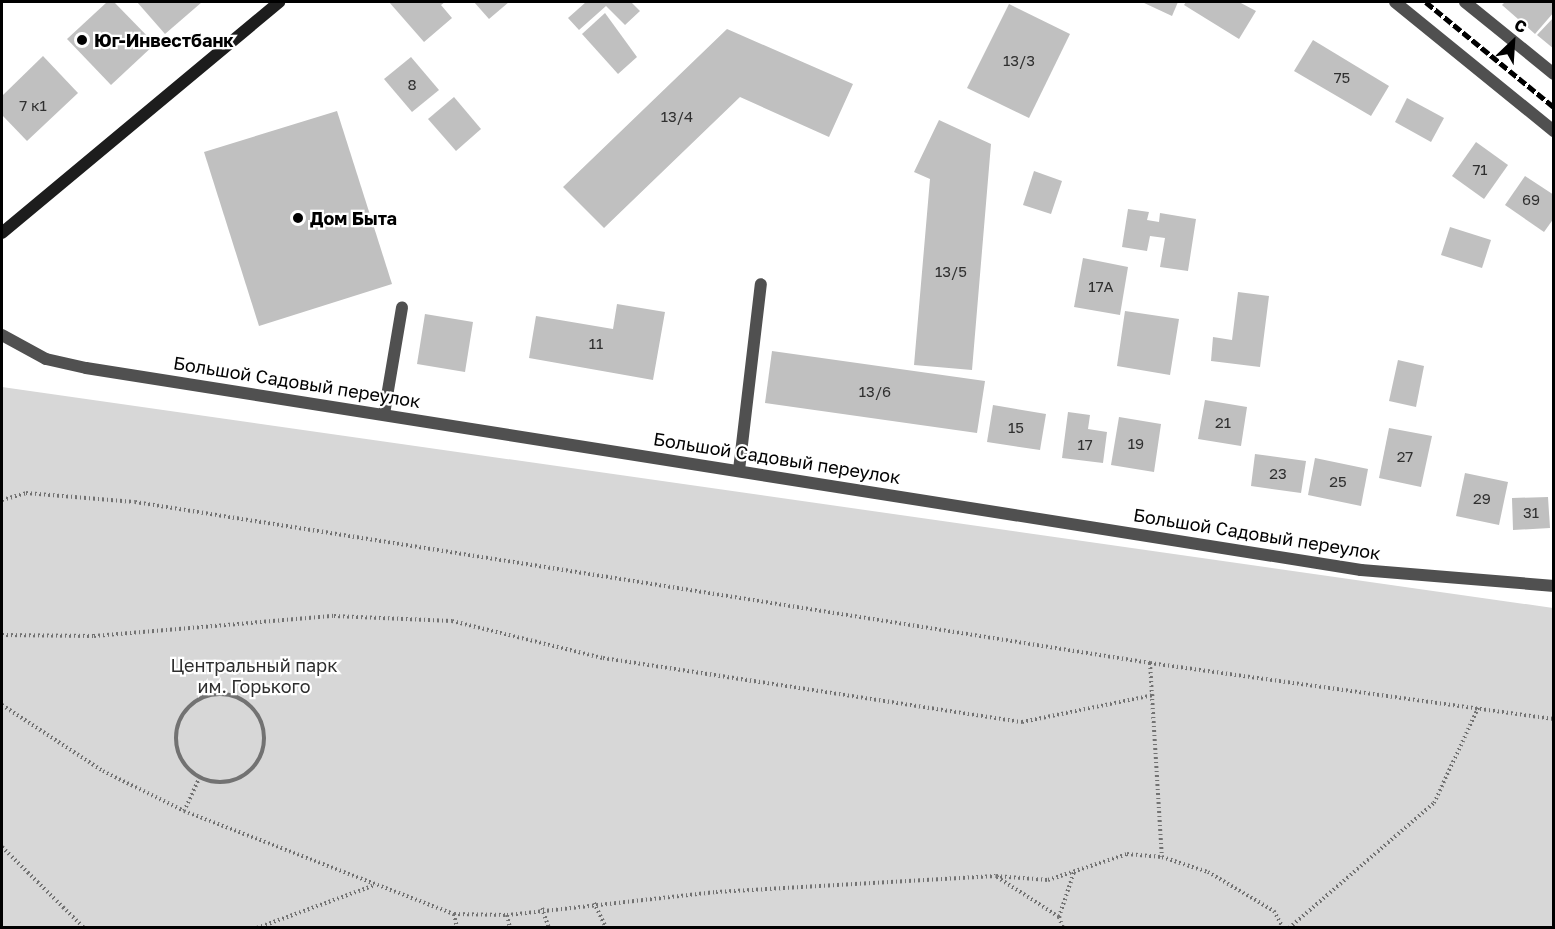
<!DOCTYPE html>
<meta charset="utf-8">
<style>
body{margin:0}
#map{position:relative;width:1555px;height:929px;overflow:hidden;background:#fff;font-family:"Golos Text",sans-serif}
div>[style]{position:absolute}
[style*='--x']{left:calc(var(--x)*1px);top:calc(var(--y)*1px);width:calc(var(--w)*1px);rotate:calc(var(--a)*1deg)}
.green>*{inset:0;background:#d7d7d7}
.building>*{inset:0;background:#c0c0c0}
.path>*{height:4px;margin-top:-2px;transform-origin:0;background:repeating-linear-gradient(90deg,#727272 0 1.5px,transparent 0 4.5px)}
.path>.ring{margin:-2px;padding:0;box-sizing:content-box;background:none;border:4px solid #727272;border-radius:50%}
.lane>*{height:12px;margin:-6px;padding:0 6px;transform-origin:6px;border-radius:6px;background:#505050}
.street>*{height:12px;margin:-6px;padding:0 6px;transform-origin:6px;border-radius:6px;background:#505050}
.secondary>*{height:12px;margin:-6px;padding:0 6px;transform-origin:6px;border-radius:6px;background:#1d1d1d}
.rail>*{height:4.5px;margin-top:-2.25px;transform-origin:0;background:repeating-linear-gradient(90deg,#000 0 9px,transparent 0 12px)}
.dots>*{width:16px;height:16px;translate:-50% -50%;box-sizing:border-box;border:3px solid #fff;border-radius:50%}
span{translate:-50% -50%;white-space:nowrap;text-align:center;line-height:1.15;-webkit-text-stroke:4.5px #fff;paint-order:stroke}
.number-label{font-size:15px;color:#303030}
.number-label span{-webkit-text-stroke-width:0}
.poi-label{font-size:18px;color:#000;font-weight:700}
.left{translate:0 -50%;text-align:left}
.street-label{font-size:18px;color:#000}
.park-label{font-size:18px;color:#2e2e2e}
.frame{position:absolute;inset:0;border:3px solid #000;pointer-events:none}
.north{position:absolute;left:1483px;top:12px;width:60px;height:60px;-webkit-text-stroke:4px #fff;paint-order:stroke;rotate:25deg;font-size:16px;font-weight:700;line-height:24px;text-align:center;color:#000}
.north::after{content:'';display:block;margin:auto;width:21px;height:27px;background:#000;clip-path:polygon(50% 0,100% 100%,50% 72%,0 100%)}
</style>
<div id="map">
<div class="green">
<i style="clip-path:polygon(2px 387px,1553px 608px,1553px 927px,2px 927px)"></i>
</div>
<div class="building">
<i style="clip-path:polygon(107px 2px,114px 2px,155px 44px,111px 85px,67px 39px)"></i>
<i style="clip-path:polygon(137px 2px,202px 2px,165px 34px)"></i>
<i style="clip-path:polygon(389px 2px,445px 2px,441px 5px,452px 18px,424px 42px)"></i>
<i style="clip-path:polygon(474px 2px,509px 2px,489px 19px)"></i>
<i style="clip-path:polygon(586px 2px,631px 2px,640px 11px,625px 25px,606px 6px,579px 30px,568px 18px)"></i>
<i style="clip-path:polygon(1142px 2px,1178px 2px,1172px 16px)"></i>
<i style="clip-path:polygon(1186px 2px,1239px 2px,1256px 11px,1239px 39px,1184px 5px)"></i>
<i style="clip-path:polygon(1505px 2px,1554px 2px,1554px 12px,1535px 34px,1502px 5px)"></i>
<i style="clip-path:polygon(1009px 4px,1070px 34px,1029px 118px,967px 88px)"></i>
<i style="clip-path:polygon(605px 13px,637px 57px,618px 74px,582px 34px)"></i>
<i style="clip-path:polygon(1554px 17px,1554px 49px,1537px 35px)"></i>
<i style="clip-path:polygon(727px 29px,853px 84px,829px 137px,740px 97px,604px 228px,563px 187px)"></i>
<i style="clip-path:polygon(1313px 40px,1389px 86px,1371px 116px,1294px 71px)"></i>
<i style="clip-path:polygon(43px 56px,78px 93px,27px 141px,2px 115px,2px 96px)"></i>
<i style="clip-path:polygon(411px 57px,439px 90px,412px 112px,384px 79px)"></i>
<i style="clip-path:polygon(454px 97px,481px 129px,456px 151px,428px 119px)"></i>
<i style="clip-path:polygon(1407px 98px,1444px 118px,1431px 142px,1395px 122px)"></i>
<i style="clip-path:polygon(337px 111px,392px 284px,259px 326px,204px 152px)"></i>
<i style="clip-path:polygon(939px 120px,991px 144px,972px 370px,914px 365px,930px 179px,914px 172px)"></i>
<i style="clip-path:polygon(1476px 142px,1508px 165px,1484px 199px,1452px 176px)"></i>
<i style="clip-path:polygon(1034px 171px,1062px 181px,1051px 214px,1023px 205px)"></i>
<i style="clip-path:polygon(1525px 176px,1554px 195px,1554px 218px,1544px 232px,1505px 205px)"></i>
<i style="clip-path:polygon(1128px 209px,1149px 212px,1147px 220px,1159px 222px,1160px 213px,1196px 219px,1188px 271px,1160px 267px,1165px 238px,1150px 236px,1147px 251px,1122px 247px)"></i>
<i style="clip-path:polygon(1450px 227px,1491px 240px,1482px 268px,1441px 255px)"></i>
<i style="clip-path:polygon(1083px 258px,1128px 267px,1120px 315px,1074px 307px)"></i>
<i style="clip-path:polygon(1238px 292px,1269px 296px,1260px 367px,1211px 361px,1213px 337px,1232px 340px)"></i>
<i style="clip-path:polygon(617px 304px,665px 312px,653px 380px,529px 358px,536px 316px,613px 329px)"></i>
<i style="clip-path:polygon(1125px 311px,1179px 319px,1170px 375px,1117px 366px)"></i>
<i style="clip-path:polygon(425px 314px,473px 322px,465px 372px,417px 364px)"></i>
<i style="clip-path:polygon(772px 351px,985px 381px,977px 433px,765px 403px)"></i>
<i style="clip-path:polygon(1398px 360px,1424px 366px,1416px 407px,1389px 401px)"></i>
<i style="clip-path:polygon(1205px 400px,1247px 407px,1241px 446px,1198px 439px)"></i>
<i style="clip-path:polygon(993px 405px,1046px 414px,1040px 450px,987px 442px)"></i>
<i style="clip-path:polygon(1068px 412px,1090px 415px,1088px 429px,1107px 432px,1103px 463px,1062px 458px)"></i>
<i style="clip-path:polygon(1119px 417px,1161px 424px,1154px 472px,1111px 465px)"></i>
<i style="clip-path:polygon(1389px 428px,1432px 436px,1421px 487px,1379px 478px)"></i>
<i style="clip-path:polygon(1255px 454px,1306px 461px,1301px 493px,1251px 486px)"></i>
<i style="clip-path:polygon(1315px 458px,1368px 469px,1361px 506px,1308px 495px)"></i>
<i style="clip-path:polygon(1465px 473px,1508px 482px,1499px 525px,1456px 516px)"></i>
<i style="clip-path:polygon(1548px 497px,1550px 528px,1513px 530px,1512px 498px)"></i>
</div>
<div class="path">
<i style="--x:2;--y:500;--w:25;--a:-16"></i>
<i style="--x:26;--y:493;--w:109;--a:4.7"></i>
<i style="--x:135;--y:502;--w:1028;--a:9.01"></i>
<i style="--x:1150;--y:663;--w:408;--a:7.9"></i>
<i style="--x:2;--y:635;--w:92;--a:0.6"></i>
<i style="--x:94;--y:636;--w:241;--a:-4.8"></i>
<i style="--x:334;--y:616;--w:118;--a:2.4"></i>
<i style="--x:452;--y:621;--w:155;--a:13.8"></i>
<i style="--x:603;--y:658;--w:424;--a:8.7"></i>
<i style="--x:1022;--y:722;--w:135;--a:-11.6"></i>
<i style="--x:1150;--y:663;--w:194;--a:86.5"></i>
<i class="ring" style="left:176px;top:694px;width:84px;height:84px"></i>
<i style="--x:2;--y:705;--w:121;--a:33.2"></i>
<i style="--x:103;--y:771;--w:90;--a:26.3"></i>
<i style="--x:184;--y:811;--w:289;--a:20.9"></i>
<i style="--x:454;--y:914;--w:53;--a:1.1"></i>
<i style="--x:507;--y:915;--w:210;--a:-6.3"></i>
<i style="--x:716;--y:892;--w:280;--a:-3.3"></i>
<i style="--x:996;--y:876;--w:52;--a:4.4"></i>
<i style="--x:1048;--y:880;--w:83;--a:-18.2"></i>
<i style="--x:1127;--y:854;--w:35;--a:5"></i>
<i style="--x:1162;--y:857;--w:48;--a:18.1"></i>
<i style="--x:1208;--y:872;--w:77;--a:30.6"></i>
<i style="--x:1274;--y:911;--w:19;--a:62"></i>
<i style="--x:184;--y:811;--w:38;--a:-65"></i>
<i style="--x:2;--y:847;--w:115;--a:44.6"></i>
<i style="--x:997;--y:877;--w:74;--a:32.8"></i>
<i style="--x:1059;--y:917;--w:12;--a:70"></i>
<i style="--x:594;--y:903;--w:28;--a:64"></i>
<i style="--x:542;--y:908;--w:21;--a:71"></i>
<i style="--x:454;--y:914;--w:14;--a:78"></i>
<i style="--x:507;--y:915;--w:13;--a:77"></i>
<i style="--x:1059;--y:917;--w:47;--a:-71.6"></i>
<i style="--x:257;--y:928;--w:126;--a:-20"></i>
<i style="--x:1289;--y:928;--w:191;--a:-40.8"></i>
<i style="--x:1434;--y:803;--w:105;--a:-65.1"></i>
</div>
<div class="lane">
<i style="--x:384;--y:414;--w:108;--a:-80.4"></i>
<i style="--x:739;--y:470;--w:187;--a:-83.3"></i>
</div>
<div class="street">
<i style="--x:1395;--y:2;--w:205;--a:39.1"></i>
<i style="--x:1465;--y:2;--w:114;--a:39"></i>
<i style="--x:2;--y:335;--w:50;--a:28.6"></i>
<i style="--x:46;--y:359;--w:41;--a:12.7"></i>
<i style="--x:86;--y:368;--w:1291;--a:9"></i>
<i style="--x:1361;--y:570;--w:194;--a:4.7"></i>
</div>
<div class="secondary">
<i style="--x:2;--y:233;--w:361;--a:-39.8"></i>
</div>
<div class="rail">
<i style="--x:1426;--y:2;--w:166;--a:39.4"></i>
</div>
<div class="dots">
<i style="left:82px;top:40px;background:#000"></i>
<i style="left:298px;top:218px;background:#000"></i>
</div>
<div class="number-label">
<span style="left:1019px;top:61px">13/3</span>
<span style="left:1342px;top:78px">75</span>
<span style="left:412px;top:85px">8</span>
<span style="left:33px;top:106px">7 к1</span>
<span style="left:677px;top:117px">13/4</span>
<span style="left:1480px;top:170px">71</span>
<span style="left:1531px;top:200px">69</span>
<span style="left:951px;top:272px">13/5</span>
<span style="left:1101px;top:287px">17А</span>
<span style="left:596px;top:344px">11</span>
<span style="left:875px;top:392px">13/6</span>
<span style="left:1223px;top:423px">21</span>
<span style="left:1016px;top:428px">15</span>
<span style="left:1136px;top:444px">19</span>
<span style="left:1085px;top:445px">17</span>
<span style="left:1405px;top:457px">27</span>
<span style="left:1278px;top:474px">23</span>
<span style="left:1338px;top:482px">25</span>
<span style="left:1482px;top:499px">29</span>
<span style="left:1531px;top:513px">31</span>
</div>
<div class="poi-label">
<span class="left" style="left:94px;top:40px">Юг-Инвестбанк</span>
<span class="left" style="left:310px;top:218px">Дом Быта</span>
</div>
<div class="street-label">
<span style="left:297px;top:382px;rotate:9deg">Большой Садовый переулок</span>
<span style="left:777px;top:458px;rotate:9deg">Большой Садовый переулок</span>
<span style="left:1257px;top:534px;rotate:9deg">Большой Садовый переулок</span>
</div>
<div class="park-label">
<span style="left:254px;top:676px">Центральный парк<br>им. Горького</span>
</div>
<div class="frame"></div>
<div class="north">С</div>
</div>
